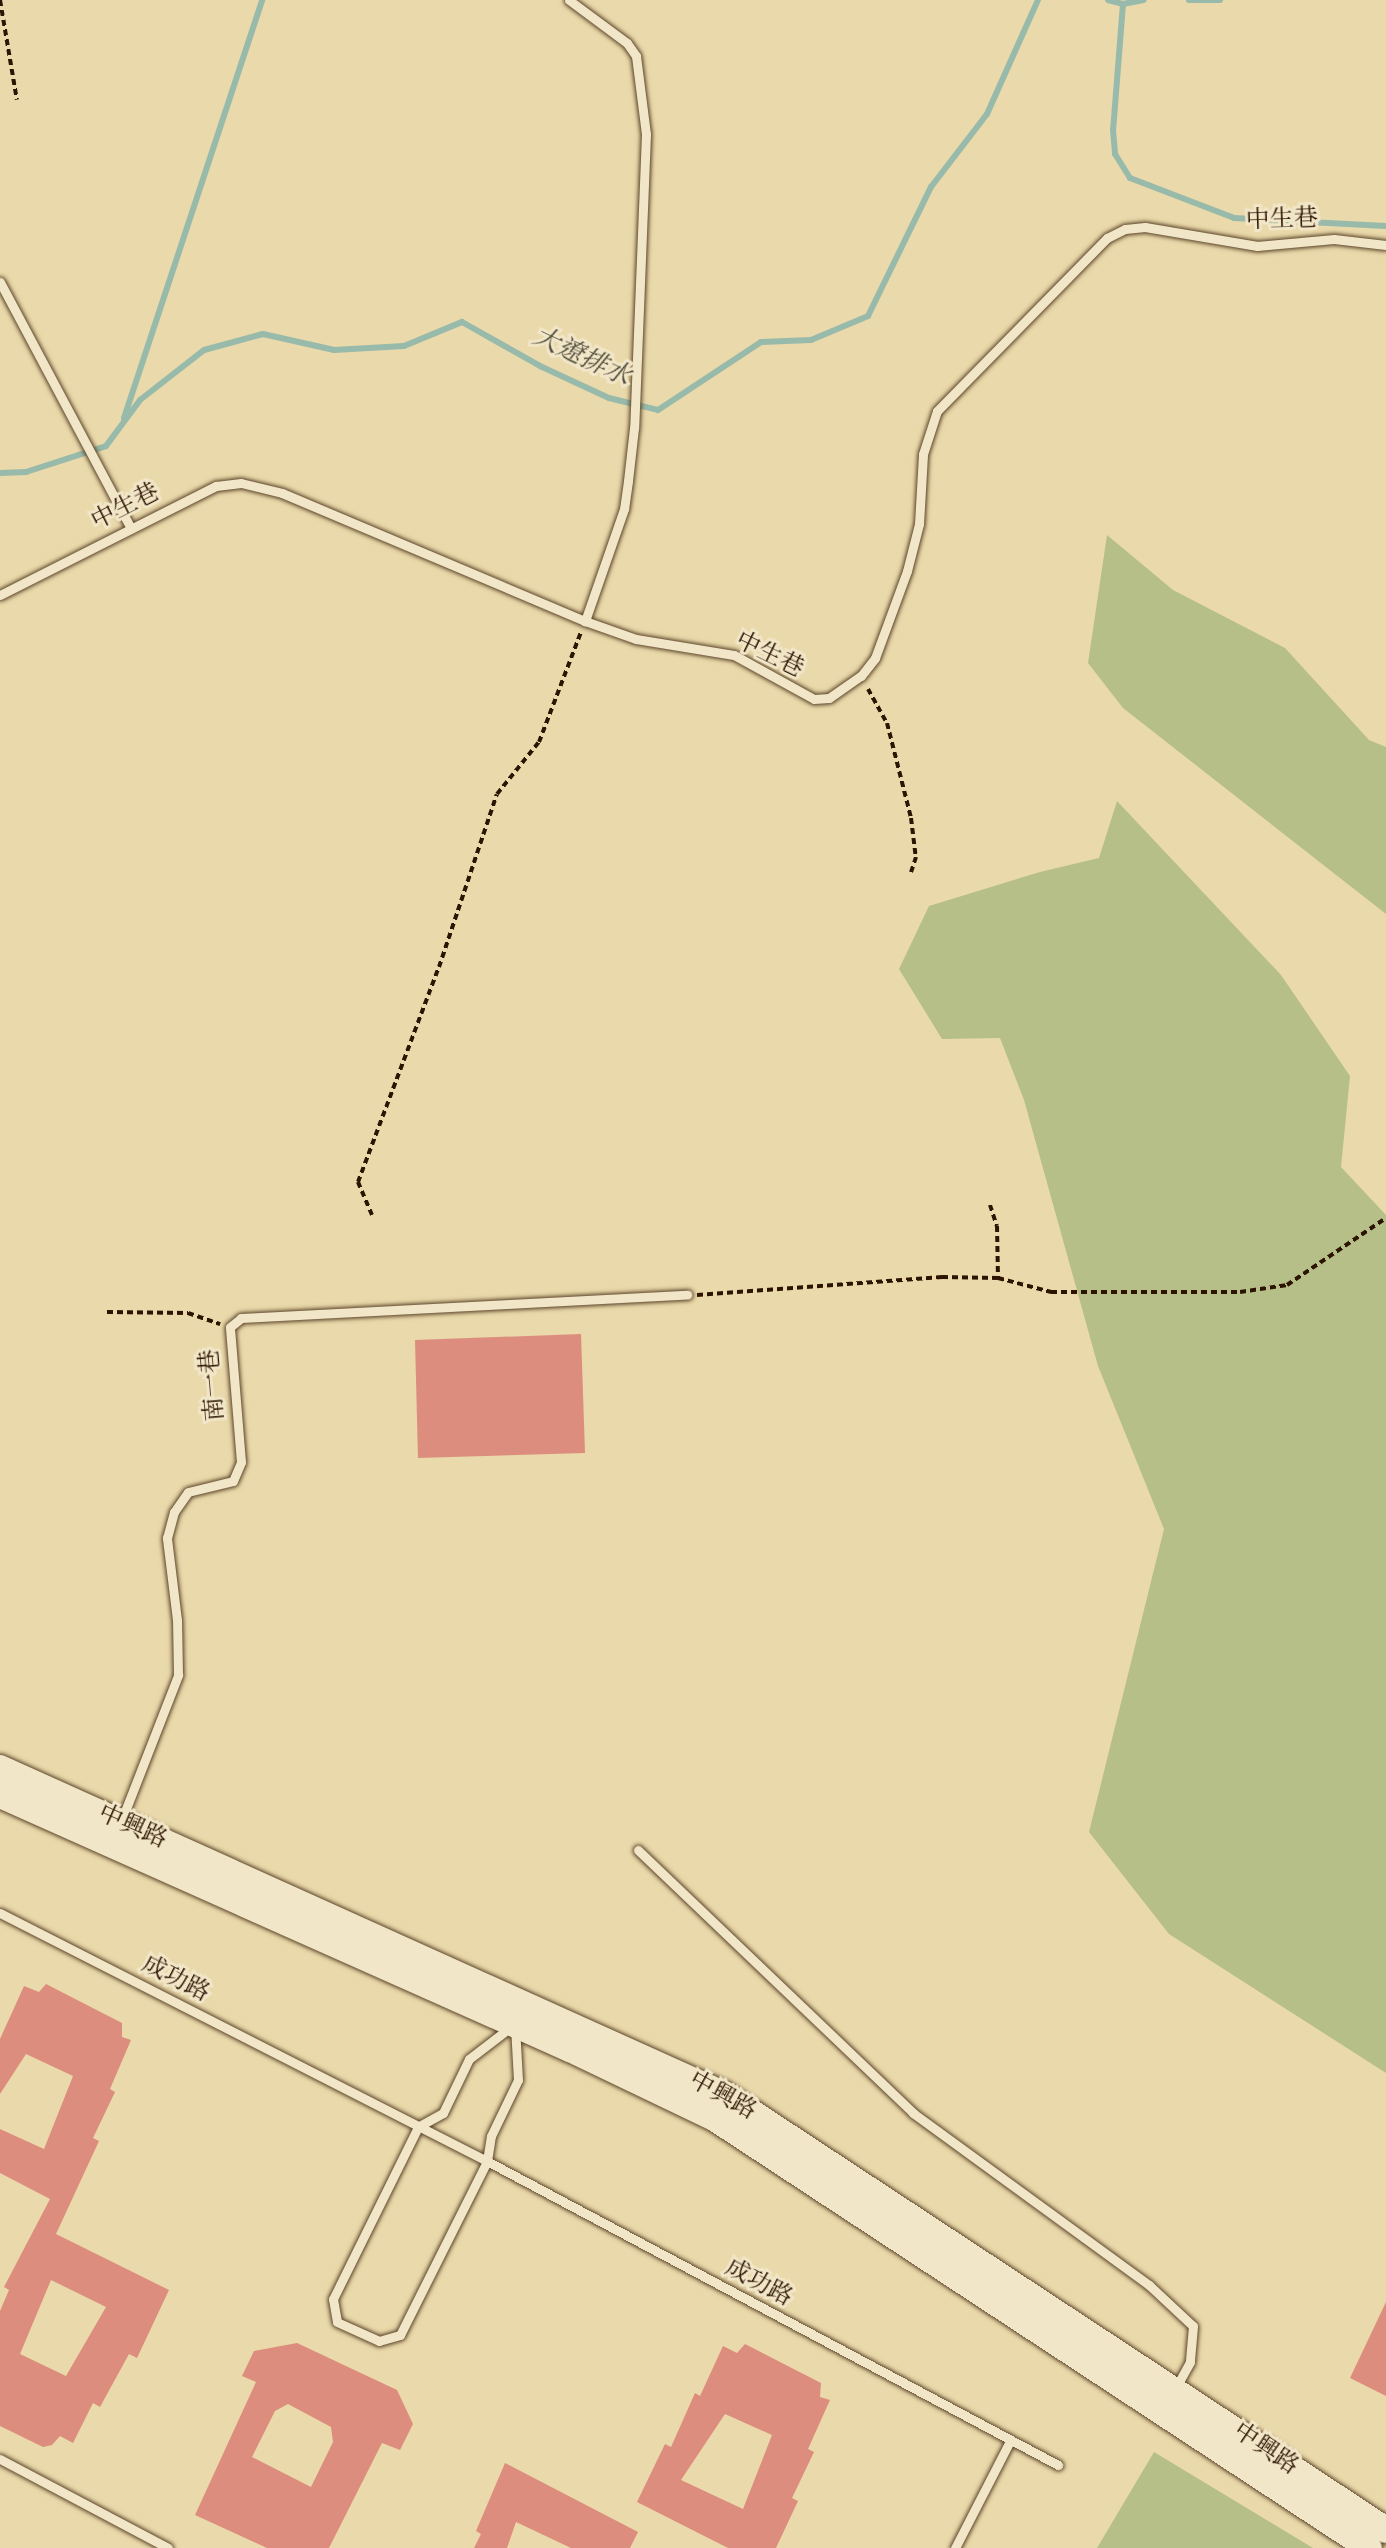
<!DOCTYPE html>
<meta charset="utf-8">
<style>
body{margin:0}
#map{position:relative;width:1386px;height:2548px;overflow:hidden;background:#ead9aa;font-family:Vollkorn,"Noto Serif TC",serif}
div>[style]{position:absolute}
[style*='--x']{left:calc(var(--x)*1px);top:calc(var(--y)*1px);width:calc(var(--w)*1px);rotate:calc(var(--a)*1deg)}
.green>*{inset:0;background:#b6bf88}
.stream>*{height:6px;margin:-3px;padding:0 3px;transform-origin:3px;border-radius:3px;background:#98baab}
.building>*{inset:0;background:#dc8d7e}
.path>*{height:4px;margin-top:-2px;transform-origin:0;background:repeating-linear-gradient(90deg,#2c1400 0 6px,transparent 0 10px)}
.roads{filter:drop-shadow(0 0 2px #5c452a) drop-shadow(0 0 2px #5c452a)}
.lane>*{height:9px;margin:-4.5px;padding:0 4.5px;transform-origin:4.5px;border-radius:4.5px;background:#f1e6c8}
.secondary>*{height:26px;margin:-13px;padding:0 13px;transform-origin:13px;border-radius:13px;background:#f1e6c8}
span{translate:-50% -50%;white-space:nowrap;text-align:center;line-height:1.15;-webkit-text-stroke:6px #f1e6c8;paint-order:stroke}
.street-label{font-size:24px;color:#2c1400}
.water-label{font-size:26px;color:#524e3c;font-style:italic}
</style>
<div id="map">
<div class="green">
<i style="clip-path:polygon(1107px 535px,1173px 590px,1285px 648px,1369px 740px,1386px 747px,1386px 914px,1123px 708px,1088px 663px)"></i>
<i style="clip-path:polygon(1117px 801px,1281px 975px,1350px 1076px,1341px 1167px,1386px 1215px,1386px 2073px,1169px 1934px,1089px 1832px,1164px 1529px,1098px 1366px,1024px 1100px,1000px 1038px,942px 1039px,899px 969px,929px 906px,1040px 872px,1099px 858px)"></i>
<i style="clip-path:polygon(1154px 2452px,1313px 2548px,1097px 2548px)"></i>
</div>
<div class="stream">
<i style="--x:1108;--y:0;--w:16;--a:15"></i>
<i style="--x:1123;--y:4;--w:21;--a:-11"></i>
<i style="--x:1189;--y:0;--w:31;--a:0"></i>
<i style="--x:1123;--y:4;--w:126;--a:94.5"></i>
<i style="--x:1113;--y:130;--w:24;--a:85"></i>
<i style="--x:1115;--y:154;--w:28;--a:58"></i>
<i style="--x:1130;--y:178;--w:111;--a:21"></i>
<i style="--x:1234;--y:218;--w:152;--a:3"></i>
<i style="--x:124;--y:418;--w:440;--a:-71.7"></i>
<i style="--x:0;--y:473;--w:26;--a:-2"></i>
<i style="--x:26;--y:472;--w:84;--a:-18"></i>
<i style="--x:106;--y:446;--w:57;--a:-53.5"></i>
<i style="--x:140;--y:400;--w:81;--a:-38"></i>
<i style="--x:204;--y:350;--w:61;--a:-15.2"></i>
<i style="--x:263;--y:334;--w:73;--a:12.7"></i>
<i style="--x:334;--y:350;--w:70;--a:-3.3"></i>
<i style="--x:404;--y:346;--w:63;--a:-22.5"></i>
<i style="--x:462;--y:322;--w:90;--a:29.4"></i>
<i style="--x:540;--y:366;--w:76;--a:24.9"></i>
<i style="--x:609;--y:398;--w:50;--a:13.8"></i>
<i style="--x:658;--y:410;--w:123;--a:-33.4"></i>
<i style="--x:761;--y:342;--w:50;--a:-2.3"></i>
<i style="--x:811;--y:340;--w:62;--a:-22.8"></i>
<i style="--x:868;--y:316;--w:144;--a:-64"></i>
<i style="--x:931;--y:187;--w:92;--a:-52.5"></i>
<i style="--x:987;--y:114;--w:125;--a:-65.9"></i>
</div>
<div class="building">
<i style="clip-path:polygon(581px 1334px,585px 1453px,418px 1458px,415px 1340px)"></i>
<i style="clip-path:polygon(evenodd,46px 1984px,122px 2023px,122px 2037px,131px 2040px,110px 2089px,115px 2092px,93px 2138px,99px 2141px,56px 2234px,169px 2290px,137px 2358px,129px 2354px,100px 2407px,93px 2403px,73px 2443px,60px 2436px,52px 2445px,43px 2447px,0 2426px,0 2311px,9px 2290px,4px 2287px,50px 2199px,0 2173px,0 2129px,44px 2149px,73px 2076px,26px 2054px,0 2094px,0 2039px,24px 1986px,39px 1992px,46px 1984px,51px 2280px,106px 2307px,66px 2376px,20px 2354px,51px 2280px)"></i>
<i style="clip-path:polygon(1386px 2302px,1386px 2396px,1350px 2378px)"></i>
<i style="clip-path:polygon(evenodd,297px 2343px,397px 2390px,413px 2424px,400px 2450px,382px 2443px,329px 2548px,267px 2548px,195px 2515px,256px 2382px,242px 2376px,254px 2351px,297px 2343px,288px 2404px,331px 2427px,333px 2442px,311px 2487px,252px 2457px,275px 2411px,288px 2404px)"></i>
<i style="clip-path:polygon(evenodd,745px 2344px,821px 2383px,820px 2397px,830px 2400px,808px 2449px,814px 2452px,792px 2498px,798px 2501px,776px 2548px,728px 2548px,637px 2502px,665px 2444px,671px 2447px,695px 2393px,700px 2396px,723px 2346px,737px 2353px,745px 2344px,725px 2414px,772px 2435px,743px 2509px,681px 2480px,725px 2414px)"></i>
<i style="clip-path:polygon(505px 2463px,638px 2532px,630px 2548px,571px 2548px,516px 2522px,507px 2548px,474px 2548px,481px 2534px,476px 2531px)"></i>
</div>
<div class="path">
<i style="--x:0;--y:0;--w:101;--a:80.4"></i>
<i style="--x:868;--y:689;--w:39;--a:61"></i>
<i style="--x:887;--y:723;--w:98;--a:75.8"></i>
<i style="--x:911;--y:818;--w:39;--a:83"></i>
<i style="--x:916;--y:857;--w:16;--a:108"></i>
<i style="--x:990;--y:1205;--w:22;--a:72"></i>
<i style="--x:997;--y:1226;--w:52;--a:88.9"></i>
<i style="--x:372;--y:1215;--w:36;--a:-113"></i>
<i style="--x:358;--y:1182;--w:230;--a:-69.4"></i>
<i style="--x:439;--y:967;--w:182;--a:-71.5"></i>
<i style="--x:497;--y:794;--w:67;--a:-51.1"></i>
<i style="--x:539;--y:742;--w:118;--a:-69.1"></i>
<i style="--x:697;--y:1295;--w:246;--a:-4.2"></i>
<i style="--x:942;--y:1277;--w:56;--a:1"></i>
<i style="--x:998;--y:1278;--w:55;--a:14.8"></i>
<i style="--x:1051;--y:1292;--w:189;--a:0"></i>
<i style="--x:1240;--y:1292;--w:48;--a:-8.5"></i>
<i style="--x:1287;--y:1285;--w:120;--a:-34.1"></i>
<i style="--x:107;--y:1312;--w:81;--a:0.7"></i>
<i style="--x:188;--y:1313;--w:34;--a:19"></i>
</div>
<div class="roads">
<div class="lane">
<i style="--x:569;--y:0;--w:72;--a:36.6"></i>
<i style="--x:627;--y:43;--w:16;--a:55"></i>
<i style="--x:636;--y:56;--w:79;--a:82.7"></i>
<i style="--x:646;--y:134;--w:294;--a:92.3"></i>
<i style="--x:634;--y:428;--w:53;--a:96.5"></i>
<i style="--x:628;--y:481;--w:28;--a:98"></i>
<i style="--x:624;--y:509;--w:119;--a:109.2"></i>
<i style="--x:0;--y:282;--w:277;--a:62"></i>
<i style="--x:0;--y:595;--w:242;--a:-26.8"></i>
<i style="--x:216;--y:486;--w:25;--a:-7"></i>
<i style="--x:241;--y:483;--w:42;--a:13.7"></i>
<i style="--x:282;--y:493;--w:329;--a:22.9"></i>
<i style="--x:585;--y:621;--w:54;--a:19.4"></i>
<i style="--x:636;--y:639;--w:99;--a:9.3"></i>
<i style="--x:734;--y:655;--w:91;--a:28.8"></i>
<i style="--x:814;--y:699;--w:15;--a:-4"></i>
<i style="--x:829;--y:698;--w:39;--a:-35"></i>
<i style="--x:861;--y:676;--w:23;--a:-52"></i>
<i style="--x:875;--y:658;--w:93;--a:-69.8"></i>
<i style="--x:907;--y:571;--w:49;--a:-75.7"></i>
<i style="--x:919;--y:524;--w:70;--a:-86.7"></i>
<i style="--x:923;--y:454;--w:45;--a:-72"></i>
<i style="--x:937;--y:411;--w:243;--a:-45.5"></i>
<i style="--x:1107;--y:238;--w:20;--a:-27"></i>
<i style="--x:1125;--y:229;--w:20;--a:-6"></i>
<i style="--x:1145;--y:227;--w:114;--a:9.6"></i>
<i style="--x:1257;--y:246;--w:77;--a:-5.2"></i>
<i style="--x:1334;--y:239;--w:52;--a:6.6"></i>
<i style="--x:122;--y:1819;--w:155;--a:-68.7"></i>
<i style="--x:178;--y:1675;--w:55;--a:-91"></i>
<i style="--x:177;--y:1620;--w:83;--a:-97"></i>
<i style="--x:167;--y:1538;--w:27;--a:-75"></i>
<i style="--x:174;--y:1512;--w:24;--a:-55"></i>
<i style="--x:188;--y:1492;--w:46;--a:-13.7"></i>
<i style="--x:233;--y:1481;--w:21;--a:-67"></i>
<i style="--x:241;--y:1462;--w:135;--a:-94.7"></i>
<i style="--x:230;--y:1327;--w:14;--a:-39"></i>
<i style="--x:241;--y:1318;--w:447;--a:-3"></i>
<i style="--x:638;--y:1850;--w:381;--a:43.7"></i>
<i style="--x:913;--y:2113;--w:292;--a:36.1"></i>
<i style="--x:1149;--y:2285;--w:60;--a:43"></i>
<i style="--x:1193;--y:2326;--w:36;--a:95"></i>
<i style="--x:1190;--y:2362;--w:29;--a:119"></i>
<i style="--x:0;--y:1913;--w:547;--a:26.99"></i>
<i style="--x:487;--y:2161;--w:647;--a:28.03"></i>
<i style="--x:512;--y:2026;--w:54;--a:142.5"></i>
<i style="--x:469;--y:2059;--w:60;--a:115.7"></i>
<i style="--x:443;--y:2113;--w:29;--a:151"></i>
<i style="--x:418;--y:2127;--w:192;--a:116.3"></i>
<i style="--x:333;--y:2299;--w:23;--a:80"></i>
<i style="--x:337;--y:2322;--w:46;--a:24.3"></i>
<i style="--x:379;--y:2341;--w:22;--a:-16"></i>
<i style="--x:400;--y:2335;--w:195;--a:-63.4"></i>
<i style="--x:487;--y:2161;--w:25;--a:-81"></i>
<i style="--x:491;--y:2136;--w:62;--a:-64.3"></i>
<i style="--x:518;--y:2080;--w:53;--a:-93.2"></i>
<i style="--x:0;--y:2459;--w:190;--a:27.9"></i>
<i style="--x:955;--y:2548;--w:120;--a:-62.8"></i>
</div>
<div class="secondary">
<i style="--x:0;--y:1768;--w:795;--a:24.28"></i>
<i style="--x:725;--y:2095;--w:791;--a:33.35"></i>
<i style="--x:0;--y:1795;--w:624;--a:24.02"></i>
<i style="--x:570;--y:2049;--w:162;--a:25.6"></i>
<i style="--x:716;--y:2119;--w:781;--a:33.3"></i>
</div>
</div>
<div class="street-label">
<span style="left:1282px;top:221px;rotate:-2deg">中生巷</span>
<span style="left:126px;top:508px;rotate:-27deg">中生巷</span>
<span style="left:769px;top:656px;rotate:26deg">中生巷</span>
<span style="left:214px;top:1385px;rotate:-95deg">南一巷</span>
<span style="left:132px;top:1828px;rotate:24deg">中興路</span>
<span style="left:175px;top:1980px;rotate:27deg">成功路</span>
<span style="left:722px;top:2097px;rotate:29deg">中興路</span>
<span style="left:758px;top:2284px;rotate:28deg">成功路</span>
<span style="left:1265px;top:2450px;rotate:34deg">中興路</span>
</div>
<div class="water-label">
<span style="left:581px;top:358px;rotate:25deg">大遼排水</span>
</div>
</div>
